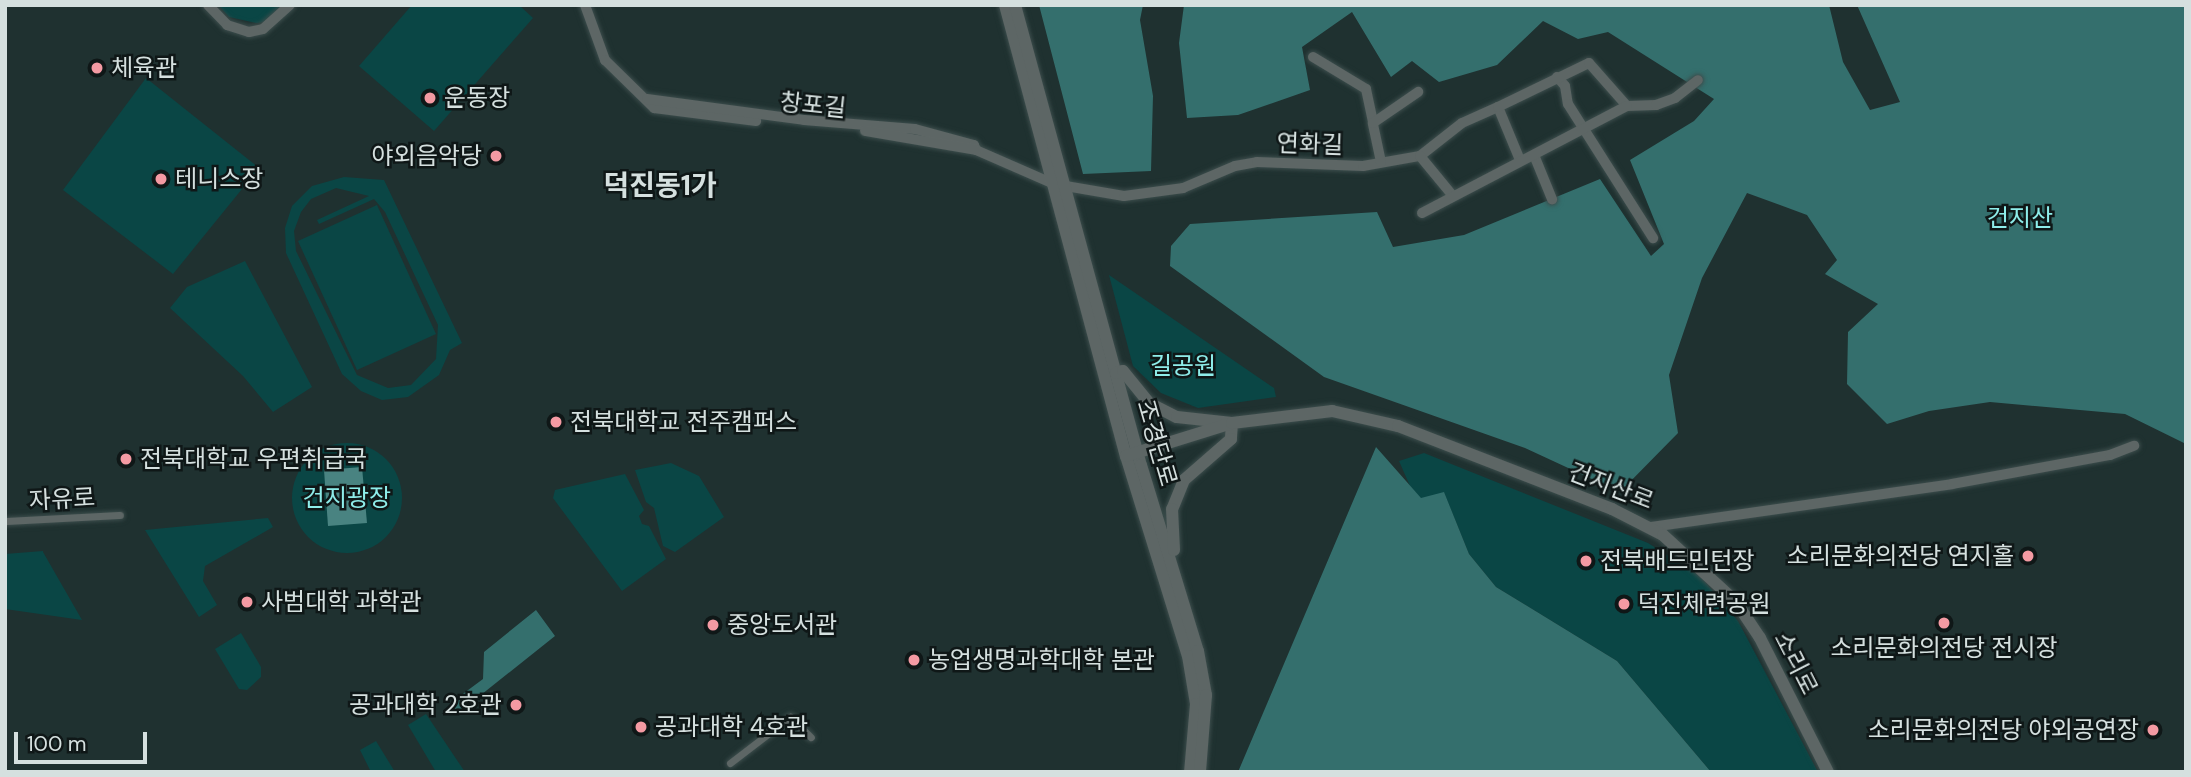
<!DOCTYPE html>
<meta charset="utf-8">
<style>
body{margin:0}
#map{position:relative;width:2191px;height:777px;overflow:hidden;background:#1f3130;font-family:"DM Sans","Noto Sans KR",sans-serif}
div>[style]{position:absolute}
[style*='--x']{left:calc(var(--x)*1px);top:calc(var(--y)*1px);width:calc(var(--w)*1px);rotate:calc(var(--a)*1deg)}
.green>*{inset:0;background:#0a4645}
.round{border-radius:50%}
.forest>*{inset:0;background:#346f6d}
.water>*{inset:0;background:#498381}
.roads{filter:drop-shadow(0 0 2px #3c4d4c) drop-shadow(0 0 2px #3c4d4c)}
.pedestrian>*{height:7px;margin:-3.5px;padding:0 3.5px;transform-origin:3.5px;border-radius:3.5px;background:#5d6665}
.minor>*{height:10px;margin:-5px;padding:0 5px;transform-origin:5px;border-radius:5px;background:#5d6665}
.tertiary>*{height:12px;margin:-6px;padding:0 6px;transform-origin:6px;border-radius:6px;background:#5d6665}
.dots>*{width:19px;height:19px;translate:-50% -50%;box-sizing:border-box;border:4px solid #0f1717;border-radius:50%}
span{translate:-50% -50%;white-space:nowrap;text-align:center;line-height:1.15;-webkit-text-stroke:5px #0f1717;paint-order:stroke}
.poi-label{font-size:24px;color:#d5e0df}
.left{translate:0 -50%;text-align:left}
.right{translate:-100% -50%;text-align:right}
.street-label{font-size:24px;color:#d5e0df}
.park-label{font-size:24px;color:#8eedea}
.quarter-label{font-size:28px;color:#d5e0df;font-weight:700}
.frame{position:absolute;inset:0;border:7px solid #d5e0df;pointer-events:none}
.scale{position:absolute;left:14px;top:732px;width:133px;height:32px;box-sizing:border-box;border:4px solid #d5e0df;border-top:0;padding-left:9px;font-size:21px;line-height:24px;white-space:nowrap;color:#d5e0df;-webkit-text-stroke:5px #0f1717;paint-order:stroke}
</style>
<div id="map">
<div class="green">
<i style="clip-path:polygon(218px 5px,286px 5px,266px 22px,256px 23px,229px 17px)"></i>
<i style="clip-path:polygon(412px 5px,519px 5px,533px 18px,434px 131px,359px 66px)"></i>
<i style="clip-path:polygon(146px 78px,259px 168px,173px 274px,63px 190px)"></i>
<i style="clip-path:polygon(evenodd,344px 177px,384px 180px,462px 343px,450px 350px,439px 375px,408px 397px,382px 400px,361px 391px,342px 374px,286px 253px,285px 228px,292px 206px,312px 186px,344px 177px,336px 188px,369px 196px,317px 220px,319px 224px,374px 199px,385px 212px,438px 325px,436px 359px,411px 385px,388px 388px,357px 375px,296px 251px,294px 231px,301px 212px,311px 199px,336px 188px)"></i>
<i style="clip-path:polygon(377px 205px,436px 334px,357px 370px,298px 241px)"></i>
<i style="clip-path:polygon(245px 261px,312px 387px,273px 412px,243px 376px,170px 308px,187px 287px)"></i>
<i style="clip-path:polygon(1109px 275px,1274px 388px,1276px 397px,1198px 408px,1161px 393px,1133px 366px)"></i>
<i class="round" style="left:292px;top:443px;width:110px;height:110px"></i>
<i style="clip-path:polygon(1424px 453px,1648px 543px,1700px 576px,1738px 621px,1818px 772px,1711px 772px,1617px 661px,1496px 587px,1469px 554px,1444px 493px,1421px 499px,1410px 486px,1399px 461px)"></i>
<i style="clip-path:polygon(671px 463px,699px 476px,724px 517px,675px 552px,663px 546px,654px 508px,646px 502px,635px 470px)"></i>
<i style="clip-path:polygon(625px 474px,644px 510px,639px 516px,642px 524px,649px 526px,666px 559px,622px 591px,553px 498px,555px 490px)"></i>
<i style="clip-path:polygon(268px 518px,273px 527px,205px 566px,203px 581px,217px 605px,199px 617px,145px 530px)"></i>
<i style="clip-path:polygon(43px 551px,43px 552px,82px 620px,5px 609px,5px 554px)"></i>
<i style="clip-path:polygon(241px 633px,261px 667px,261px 677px,247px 690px,239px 689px,215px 649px)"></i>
<i style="clip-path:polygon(426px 714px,465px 772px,436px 772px,408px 725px)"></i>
<i style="clip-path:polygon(376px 741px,395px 772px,371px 772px,360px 750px)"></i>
</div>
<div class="forest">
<i style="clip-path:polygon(1039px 5px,1143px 5px,1140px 20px,1153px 96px,1151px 171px,1083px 174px)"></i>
<i style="clip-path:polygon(1184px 5px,1829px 5px,1843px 62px,1870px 110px,1900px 102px,1857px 5px,2186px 5px,2186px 444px,2125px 414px,1990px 402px,1929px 411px,1887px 424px,1847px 384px,1848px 332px,1878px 304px,1825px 274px,1837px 260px,1807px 215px,1747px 193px,1702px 278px,1669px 375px,1678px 433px,1620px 492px,1525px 448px,1324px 377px,1170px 266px,1171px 246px,1190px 224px,1377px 212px,1393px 247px,1464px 235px,1600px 179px,1651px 256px,1664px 244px,1630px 160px,1694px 121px,1714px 99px,1608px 32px,1578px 39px,1543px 21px,1497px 65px,1439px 82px,1412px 61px,1391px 77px,1352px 12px,1302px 47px,1310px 90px,1238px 115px,1187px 118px,1179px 43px)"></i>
<i style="clip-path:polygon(1376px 447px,1421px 498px,1444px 492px,1469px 554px,1496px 587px,1617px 661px,1711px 772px,1238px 772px)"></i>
<i style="clip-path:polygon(536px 610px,555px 636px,457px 714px,452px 707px,456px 699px,483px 679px,484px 652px)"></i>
</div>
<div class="water">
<i style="clip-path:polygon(362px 467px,367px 523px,328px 526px,324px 470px)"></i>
</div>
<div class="roads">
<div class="pedestrian">
<i style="--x:5;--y:521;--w:115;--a:-3"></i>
<i style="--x:730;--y:763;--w:76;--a:-37.5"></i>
<i style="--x:790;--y:717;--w:29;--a:44"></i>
</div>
<div class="minor">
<i style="--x:208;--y:5;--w:28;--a:46"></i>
<i style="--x:227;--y:25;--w:23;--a:18"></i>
<i style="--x:249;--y:32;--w:14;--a:-12"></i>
<i style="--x:263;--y:29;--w:36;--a:-42"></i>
<i style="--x:585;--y:5;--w:59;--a:70"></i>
<i style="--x:605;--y:60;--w:69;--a:44.4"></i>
<i style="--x:654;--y:108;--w:103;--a:7.3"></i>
<i style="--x:1313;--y:57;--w:62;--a:31.1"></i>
<i style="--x:1366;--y:89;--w:35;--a:78"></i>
<i style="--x:1557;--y:77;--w:12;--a:48"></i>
<i style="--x:1565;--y:86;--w:18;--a:81"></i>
<i style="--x:1568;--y:104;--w:159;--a:57.6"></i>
<i style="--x:647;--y:99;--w:158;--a:7.6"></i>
<i style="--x:804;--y:120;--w:111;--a:4.6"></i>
<i style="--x:915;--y:129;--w:61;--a:15.2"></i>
<i style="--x:974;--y:145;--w:5;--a:68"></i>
<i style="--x:976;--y:150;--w:85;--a:23.6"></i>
<i style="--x:1054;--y:184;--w:71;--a:9.7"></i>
<i style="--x:1124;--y:196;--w:60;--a:-7.7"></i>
<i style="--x:1183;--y:188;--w:56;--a:-22.9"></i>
<i style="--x:1235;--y:166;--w:22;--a:-10"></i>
<i style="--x:1257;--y:162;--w:106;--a:2.2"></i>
<i style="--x:1363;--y:166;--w:58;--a:-10"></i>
<i style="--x:1420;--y:156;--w:53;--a:-38.2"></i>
<i style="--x:1462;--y:123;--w:39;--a:-24"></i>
<i style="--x:1498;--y:107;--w:57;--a:67.5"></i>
<i style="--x:1498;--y:107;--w:101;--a:-25.8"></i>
<i style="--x:1589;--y:63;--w:57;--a:48.5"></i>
<i style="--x:1627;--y:106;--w:29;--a:-2"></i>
<i style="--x:1656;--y:105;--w:20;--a:-20"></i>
<i style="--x:1675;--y:98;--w:29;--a:-38"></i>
<i style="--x:865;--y:131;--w:113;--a:9.7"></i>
<i style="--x:1534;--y:155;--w:48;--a:67.8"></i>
<i style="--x:1420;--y:156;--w:52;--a:50.5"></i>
<i style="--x:1381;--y:162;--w:40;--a:-102"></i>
<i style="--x:1373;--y:123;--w:55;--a:-34.6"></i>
<i style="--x:1422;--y:213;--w:231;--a:-27.6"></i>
<i style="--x:1651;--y:527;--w:304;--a:-8.1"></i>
<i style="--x:1952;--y:484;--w:161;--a:-10.4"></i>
<i style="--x:2110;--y:455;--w:26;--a:-21"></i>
</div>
<div class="tertiary">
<i style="--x:1005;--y:5;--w:467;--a:75"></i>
<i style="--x:1126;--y:456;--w:209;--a:72.8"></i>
<i style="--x:1188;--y:656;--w:49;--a:80.5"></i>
<i style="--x:1196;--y:704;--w:68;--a:95"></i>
<i style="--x:1015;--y:5;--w:477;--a:74.7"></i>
<i style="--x:1141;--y:465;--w:195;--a:73"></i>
<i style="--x:1198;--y:651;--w:45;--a:79.7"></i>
<i style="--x:1206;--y:695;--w:77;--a:94.5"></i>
<i style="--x:1116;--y:373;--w:7;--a:-16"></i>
<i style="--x:1123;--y:371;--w:41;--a:50.9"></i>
<i style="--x:1149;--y:403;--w:31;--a:27"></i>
<i style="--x:1177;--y:417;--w:55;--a:6.2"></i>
<i style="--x:1232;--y:423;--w:16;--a:94"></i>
<i style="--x:1231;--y:439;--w:62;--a:138.9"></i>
<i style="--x:1184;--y:480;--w:31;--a:112"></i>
<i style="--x:1172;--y:509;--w:41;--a:87.2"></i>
<i style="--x:1126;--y:456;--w:111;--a:-17.3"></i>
<i style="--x:1232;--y:423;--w:101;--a:-6.8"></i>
<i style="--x:1332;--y:411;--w:68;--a:12.8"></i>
<i style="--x:1398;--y:426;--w:230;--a:21.2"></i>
<i style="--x:1612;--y:509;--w:57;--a:27"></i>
<i style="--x:1663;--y:535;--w:99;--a:42.5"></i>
<i style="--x:1736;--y:602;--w:43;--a:56.3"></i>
<i style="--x:1760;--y:638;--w:150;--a:63.1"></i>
</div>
</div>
<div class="dots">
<i style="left:97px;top:68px;background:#f49aa3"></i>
<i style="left:430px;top:98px;background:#f49aa3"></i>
<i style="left:496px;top:156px;background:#f49aa3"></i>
<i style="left:161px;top:179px;background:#f49aa3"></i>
<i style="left:556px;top:422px;background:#f49aa3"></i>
<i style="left:126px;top:459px;background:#f49aa3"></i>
<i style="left:2028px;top:556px;background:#f49aa3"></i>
<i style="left:1586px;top:561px;background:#f49aa3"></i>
<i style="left:247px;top:602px;background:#f49aa3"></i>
<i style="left:1624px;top:604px;background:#f49aa3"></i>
<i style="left:1944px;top:623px;background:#f49aa3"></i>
<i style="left:713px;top:625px;background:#f49aa3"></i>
<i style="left:914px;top:660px;background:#f49aa3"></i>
<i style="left:516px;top:705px;background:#f49aa3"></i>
<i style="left:641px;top:727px;background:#f49aa3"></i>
<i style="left:2153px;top:730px;background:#f49aa3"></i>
</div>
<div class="poi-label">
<span class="left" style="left:111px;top:68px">체육관</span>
<span class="left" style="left:444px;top:98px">운동장</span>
<span class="right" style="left:482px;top:156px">야외음악당</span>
<span class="left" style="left:175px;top:179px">테니스장</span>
<span class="left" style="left:570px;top:422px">전북대학교 전주캠퍼스</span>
<span class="left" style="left:140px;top:459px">전북대학교 우편취급국</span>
<span class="right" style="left:2014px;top:556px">소리문화의전당 연지홀</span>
<span class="left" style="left:1600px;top:561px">전북배드민턴장</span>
<span class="left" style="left:261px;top:602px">사범대학 과학관</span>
<span class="left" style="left:1638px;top:604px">덕진체련공원</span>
<span class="left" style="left:727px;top:625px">중앙도서관</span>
<span style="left:1944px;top:648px">소리문화의전당 전시장</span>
<span class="left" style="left:928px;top:660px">농업생명과학대학 본관</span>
<span class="right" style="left:502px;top:705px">공과대학 2호관</span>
<span class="left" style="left:655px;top:727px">공과대학 4호관</span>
<span class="right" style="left:2139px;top:730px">소리문화의전당 야외공연장</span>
</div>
<div class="street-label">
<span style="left:813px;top:105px;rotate:6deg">창포길</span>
<span style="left:1310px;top:144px;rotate:2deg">연화길</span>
<span style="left:1157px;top:443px;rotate:74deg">조경단로</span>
<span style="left:1611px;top:486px;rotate:21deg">건지산로</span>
<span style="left:62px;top:499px;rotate:-3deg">자유로</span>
<span style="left:1796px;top:663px;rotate:63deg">소리로</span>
</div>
<div class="park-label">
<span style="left:2020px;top:218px">건지산</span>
<span style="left:1183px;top:366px">길공원</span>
<span style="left:347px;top:498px">건지광장</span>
</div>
<div class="quarter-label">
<span style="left:660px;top:186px">덕진동1가</span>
</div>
<div class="frame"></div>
<div class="scale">100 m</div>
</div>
